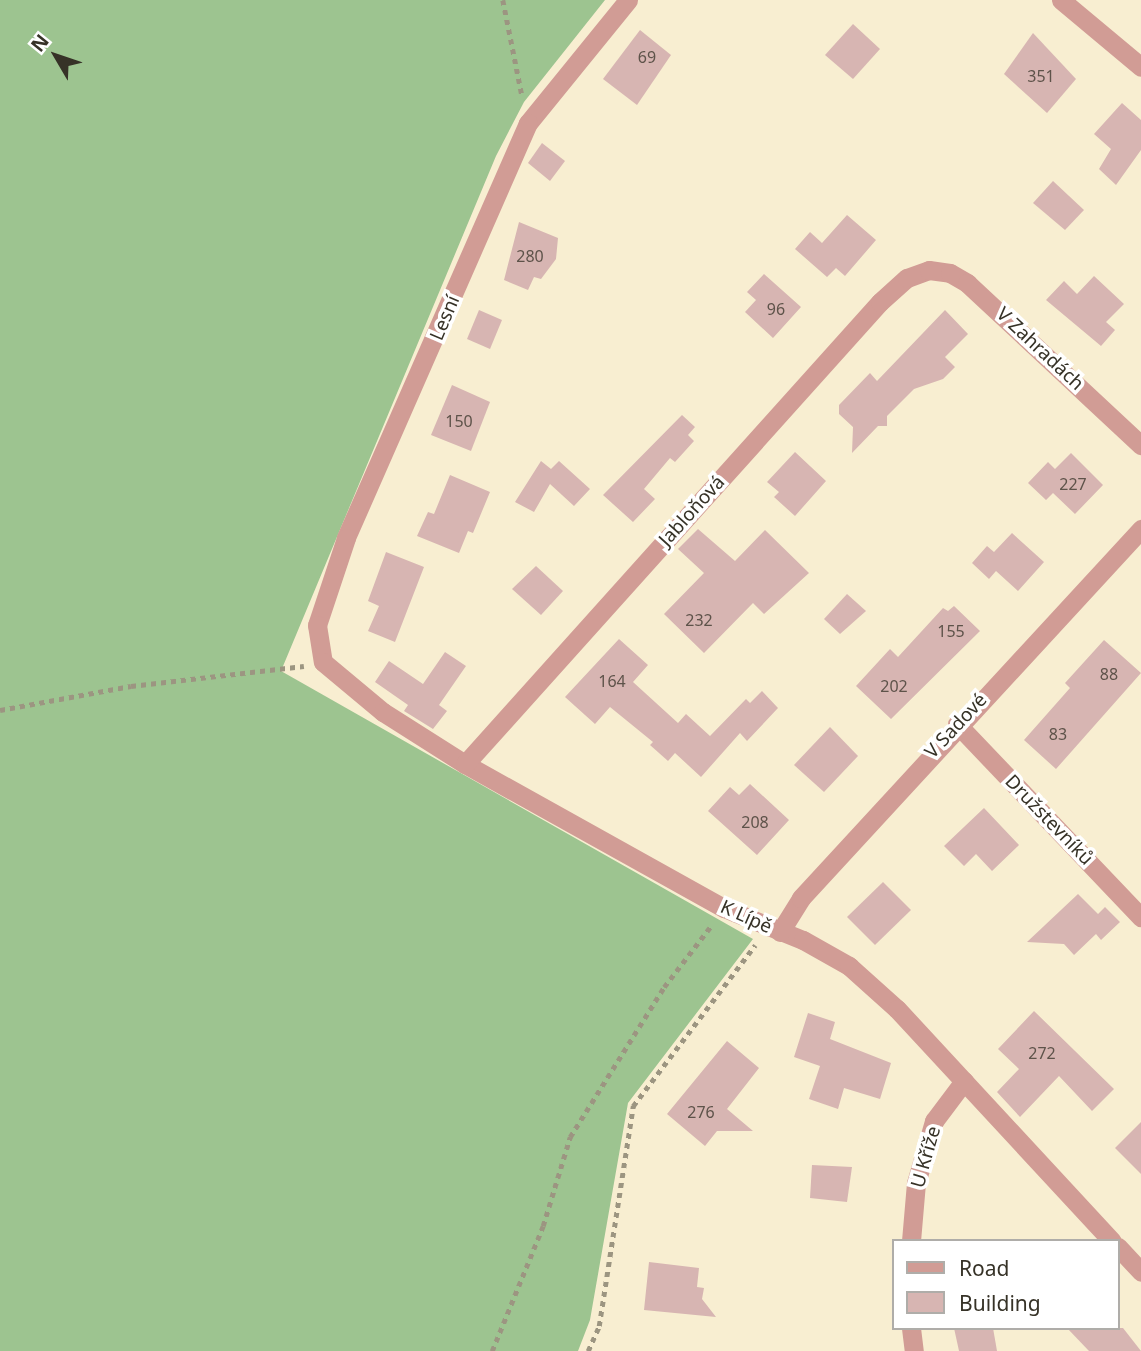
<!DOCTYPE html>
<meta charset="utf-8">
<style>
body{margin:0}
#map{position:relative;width:1141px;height:1351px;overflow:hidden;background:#f8eed1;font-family:"Noto Sans",sans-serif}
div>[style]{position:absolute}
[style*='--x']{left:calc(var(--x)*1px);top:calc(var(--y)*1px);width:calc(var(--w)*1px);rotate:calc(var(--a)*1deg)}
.forest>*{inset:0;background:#9dc490}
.building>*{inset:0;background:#d7b5b2}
.path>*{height:4.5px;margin-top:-2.25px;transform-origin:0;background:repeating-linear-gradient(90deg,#9c9581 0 5px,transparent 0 10px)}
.minor>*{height:19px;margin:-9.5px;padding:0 9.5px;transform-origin:9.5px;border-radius:9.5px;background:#d19c95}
span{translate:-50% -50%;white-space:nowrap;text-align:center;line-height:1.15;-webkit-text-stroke:7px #fff;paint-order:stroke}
.number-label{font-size:16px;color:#5e534a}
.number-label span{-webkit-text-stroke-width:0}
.street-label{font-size:19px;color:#363227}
.legend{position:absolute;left:892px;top:1239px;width:228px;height:91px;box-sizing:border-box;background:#fff;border:2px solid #afada9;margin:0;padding:9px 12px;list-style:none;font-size:21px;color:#363227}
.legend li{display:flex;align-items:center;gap:14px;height:35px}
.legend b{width:35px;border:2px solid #afada9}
.north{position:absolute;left:21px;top:21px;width:70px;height:70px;-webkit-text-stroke:5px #fff;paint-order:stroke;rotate:309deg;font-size:19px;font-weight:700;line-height:28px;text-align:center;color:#363227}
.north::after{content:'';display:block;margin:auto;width:24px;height:32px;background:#363227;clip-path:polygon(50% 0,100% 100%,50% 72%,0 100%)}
</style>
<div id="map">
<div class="forest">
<i style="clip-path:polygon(0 0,605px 0,524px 102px,496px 156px,281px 671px,753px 939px,628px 1103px,590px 1320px,578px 1351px,0 1351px)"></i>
</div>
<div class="building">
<i style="clip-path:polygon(853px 24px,880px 49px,853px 79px,825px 55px)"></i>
<i style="clip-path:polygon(640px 30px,671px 55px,637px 105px,603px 79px)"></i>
<i style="clip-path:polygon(1033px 33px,1076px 79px,1047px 113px,1004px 74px)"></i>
<i style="clip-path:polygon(1122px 103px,1141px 120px,1141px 150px,1116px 185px,1099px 169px,1111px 149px,1094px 134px)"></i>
<i style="clip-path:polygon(542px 143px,565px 161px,550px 181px,528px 163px)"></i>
<i style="clip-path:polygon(1053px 181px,1084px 210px,1065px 230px,1033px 203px)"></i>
<i style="clip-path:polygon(847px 215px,876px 240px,845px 276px,836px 268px,827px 277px,795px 249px,810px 232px,822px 243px)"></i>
<i style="clip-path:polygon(519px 222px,558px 238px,556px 259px,541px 279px,534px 277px,528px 290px,504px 280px)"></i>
<i style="clip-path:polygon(764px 274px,801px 307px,773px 338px,745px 312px,756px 300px,747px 292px)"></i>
<i style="clip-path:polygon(1094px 276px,1124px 304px,1106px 322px,1115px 330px,1101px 346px,1046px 300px,1064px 281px,1077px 294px)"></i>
<i style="clip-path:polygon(479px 310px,502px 320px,490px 349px,467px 339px)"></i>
<i style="clip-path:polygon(945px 310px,968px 334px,945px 357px,955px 367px,943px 379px,914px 389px,887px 416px,887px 426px,878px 426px,852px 453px,853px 427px,839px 414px,839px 405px,870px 373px,877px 381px)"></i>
<i style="clip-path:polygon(452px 385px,490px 402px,471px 451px,431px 435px)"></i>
<i style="clip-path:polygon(682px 415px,695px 427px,688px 435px,694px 441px,675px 462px,670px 458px,644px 489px,655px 499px,633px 522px,603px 495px)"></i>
<i style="clip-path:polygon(795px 452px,826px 481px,795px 516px,774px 497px,779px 492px,767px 482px)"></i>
<i style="clip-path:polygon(1071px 453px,1103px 485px,1075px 514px,1053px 493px,1046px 500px,1028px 483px,1048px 462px,1055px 469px)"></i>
<i style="clip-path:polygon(541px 461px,551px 469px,559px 461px,590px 489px,574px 506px,550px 484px,534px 512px,515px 502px)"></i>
<i style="clip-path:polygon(450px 475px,490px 492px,473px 533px,468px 531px,459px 553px,417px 536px,428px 512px,434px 514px)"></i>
<i style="clip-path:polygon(698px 529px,735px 561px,765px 530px,809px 573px,764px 614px,753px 603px,704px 653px,664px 614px,704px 573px,678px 549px)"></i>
<i style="clip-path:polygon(1012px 533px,1044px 562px,1018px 591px,996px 571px,989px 579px,972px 563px,987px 546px,994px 552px)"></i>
<i style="clip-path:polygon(386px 552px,424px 567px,395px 642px,368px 631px,379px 606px,368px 601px)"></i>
<i style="clip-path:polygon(536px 566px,563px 591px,541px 615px,512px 589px)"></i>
<i style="clip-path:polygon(847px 594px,866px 611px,840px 634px,824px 619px)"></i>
<i style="clip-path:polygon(954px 606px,980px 631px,891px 719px,856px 686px,890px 649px,898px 657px,943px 608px,948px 611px)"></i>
<i style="clip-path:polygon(619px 639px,648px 665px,633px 682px,678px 723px,686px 714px,710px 736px,746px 699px,750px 703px,762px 691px,778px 708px,747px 741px,740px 733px,701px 777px,675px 753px,668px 761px,650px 745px,653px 742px,610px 707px,595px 724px,565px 697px)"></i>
<i style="clip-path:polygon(1104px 640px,1141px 673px,1056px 769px,1024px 740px,1070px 688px,1065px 683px)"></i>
<i style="clip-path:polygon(445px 652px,466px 666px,439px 705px,447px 711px,433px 729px,404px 711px,408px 705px,375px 682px,389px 661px,423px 684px)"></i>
<i style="clip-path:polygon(830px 727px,858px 756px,824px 792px,794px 765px)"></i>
<i style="clip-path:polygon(750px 784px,789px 820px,757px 855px,708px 811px,730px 787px,739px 795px)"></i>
<i style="clip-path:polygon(984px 808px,1019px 845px,992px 871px,976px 854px,964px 866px,944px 846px)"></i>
<i style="clip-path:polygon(883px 882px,911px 910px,875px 945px,847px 917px)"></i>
<i style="clip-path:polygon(1078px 894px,1098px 914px,1105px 907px,1120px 922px,1101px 940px,1096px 934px,1074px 955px,1064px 944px,1027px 942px)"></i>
<i style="clip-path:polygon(1034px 1011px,1114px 1089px,1092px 1111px,1059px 1076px,1020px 1117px,997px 1092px,1019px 1069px,998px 1049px)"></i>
<i style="clip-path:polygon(808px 1013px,835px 1022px,830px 1039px,891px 1063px,880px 1099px,844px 1088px,838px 1109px,809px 1099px,820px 1066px,794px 1057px)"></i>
<i style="clip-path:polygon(727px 1041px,759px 1068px,727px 1109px,753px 1131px,717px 1131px,705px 1146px,667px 1114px)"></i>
<i style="clip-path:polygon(1141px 1122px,1141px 1174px,1115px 1148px)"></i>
<i style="clip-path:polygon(812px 1165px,852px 1167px,847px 1202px,810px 1198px)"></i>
<i style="clip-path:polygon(649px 1262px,699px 1268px,697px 1287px,704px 1288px,702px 1299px,716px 1317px,644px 1310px)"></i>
<i style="clip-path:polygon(954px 1328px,993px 1328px,997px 1351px,959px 1351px)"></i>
<i style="clip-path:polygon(1067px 1328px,1123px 1328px,1141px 1351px,1089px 1351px)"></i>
</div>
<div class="path">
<i style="--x:503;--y:0;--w:97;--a:78.7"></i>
<i style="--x:0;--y:710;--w:133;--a:-10.4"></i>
<i style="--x:131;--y:686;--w:174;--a:-6.6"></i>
<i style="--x:492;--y:1351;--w:135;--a:-67.8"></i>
<i style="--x:543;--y:1226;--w:93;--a:-73.1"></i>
<i style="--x:570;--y:1137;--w:177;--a:-57.9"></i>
<i style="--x:664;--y:987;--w:77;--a:-52.4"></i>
<i style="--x:588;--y:1351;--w:27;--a:-66"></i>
<i style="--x:599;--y:1326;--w:223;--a:-81.2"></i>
<i style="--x:633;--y:1106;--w:202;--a:-52.8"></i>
</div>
<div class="minor">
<i style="--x:628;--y:0;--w:159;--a:129.1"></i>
<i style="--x:528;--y:123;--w:453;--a:113.7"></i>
<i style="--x:346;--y:538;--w:92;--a:108.4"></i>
<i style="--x:317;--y:625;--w:37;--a:81"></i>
<i style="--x:323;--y:662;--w:78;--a:39.8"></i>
<i style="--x:383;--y:712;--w:97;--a:32.4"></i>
<i style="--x:465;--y:764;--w:296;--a:29.1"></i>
<i style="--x:724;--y:908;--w:85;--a:22.1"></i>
<i style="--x:803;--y:940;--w:53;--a:29.5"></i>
<i style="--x:849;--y:966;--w:64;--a:41.9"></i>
<i style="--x:897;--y:1009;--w:316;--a:47.2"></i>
<i style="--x:1061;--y:0;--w:104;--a:39.9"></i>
<i style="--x:957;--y:724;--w:267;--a:46.4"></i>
<i style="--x:465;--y:764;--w:621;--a:-48.07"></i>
<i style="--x:880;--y:302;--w:36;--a:-42"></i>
<i style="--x:907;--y:278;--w:23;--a:-20"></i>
<i style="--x:929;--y:270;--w:21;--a:8"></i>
<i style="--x:950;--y:273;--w:20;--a:30"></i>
<i style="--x:967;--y:283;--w:238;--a:43"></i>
<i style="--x:780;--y:932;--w:40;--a:-58"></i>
<i style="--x:801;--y:898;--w:502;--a:-47.34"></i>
<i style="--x:911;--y:1241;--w:58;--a:-85.1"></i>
<i style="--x:916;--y:1183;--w:65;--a:-73.8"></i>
<i style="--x:934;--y:1121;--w:50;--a:-53.1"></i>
<i style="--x:1118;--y:1247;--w:34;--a:47"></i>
<i style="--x:911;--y:1328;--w:23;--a:83"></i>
</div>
<div class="number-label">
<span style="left:647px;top:57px">69</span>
<span style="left:1041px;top:76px">351</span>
<span style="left:530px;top:256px">280</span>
<span style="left:776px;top:309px">96</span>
<span style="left:459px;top:421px">150</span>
<span style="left:1073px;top:484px">227</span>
<span style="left:699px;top:620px">232</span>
<span style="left:951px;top:631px">155</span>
<span style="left:1109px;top:674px">88</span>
<span style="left:612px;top:681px">164</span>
<span style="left:894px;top:686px">202</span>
<span style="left:1058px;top:734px">83</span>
<span style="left:755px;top:822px">208</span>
<span style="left:1042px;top:1053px">272</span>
<span style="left:701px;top:1112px">276</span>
</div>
<div class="street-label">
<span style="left:445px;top:318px;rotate:-67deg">Lesní</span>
<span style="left:1040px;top:349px;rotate:43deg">V Zahradách</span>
<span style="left:692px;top:511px;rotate:-48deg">Jabloňová</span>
<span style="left:956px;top:726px;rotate:-47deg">V Sadové</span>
<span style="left:1049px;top:820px;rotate:46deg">Družstevníků</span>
<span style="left:746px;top:917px;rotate:24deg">K Lípě</span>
<span style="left:926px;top:1157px;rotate:-74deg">U Kříže</span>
</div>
<ul class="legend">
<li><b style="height:9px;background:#d19c95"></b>Road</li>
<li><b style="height:19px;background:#d7b5b2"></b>Building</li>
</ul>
<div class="north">N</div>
</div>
